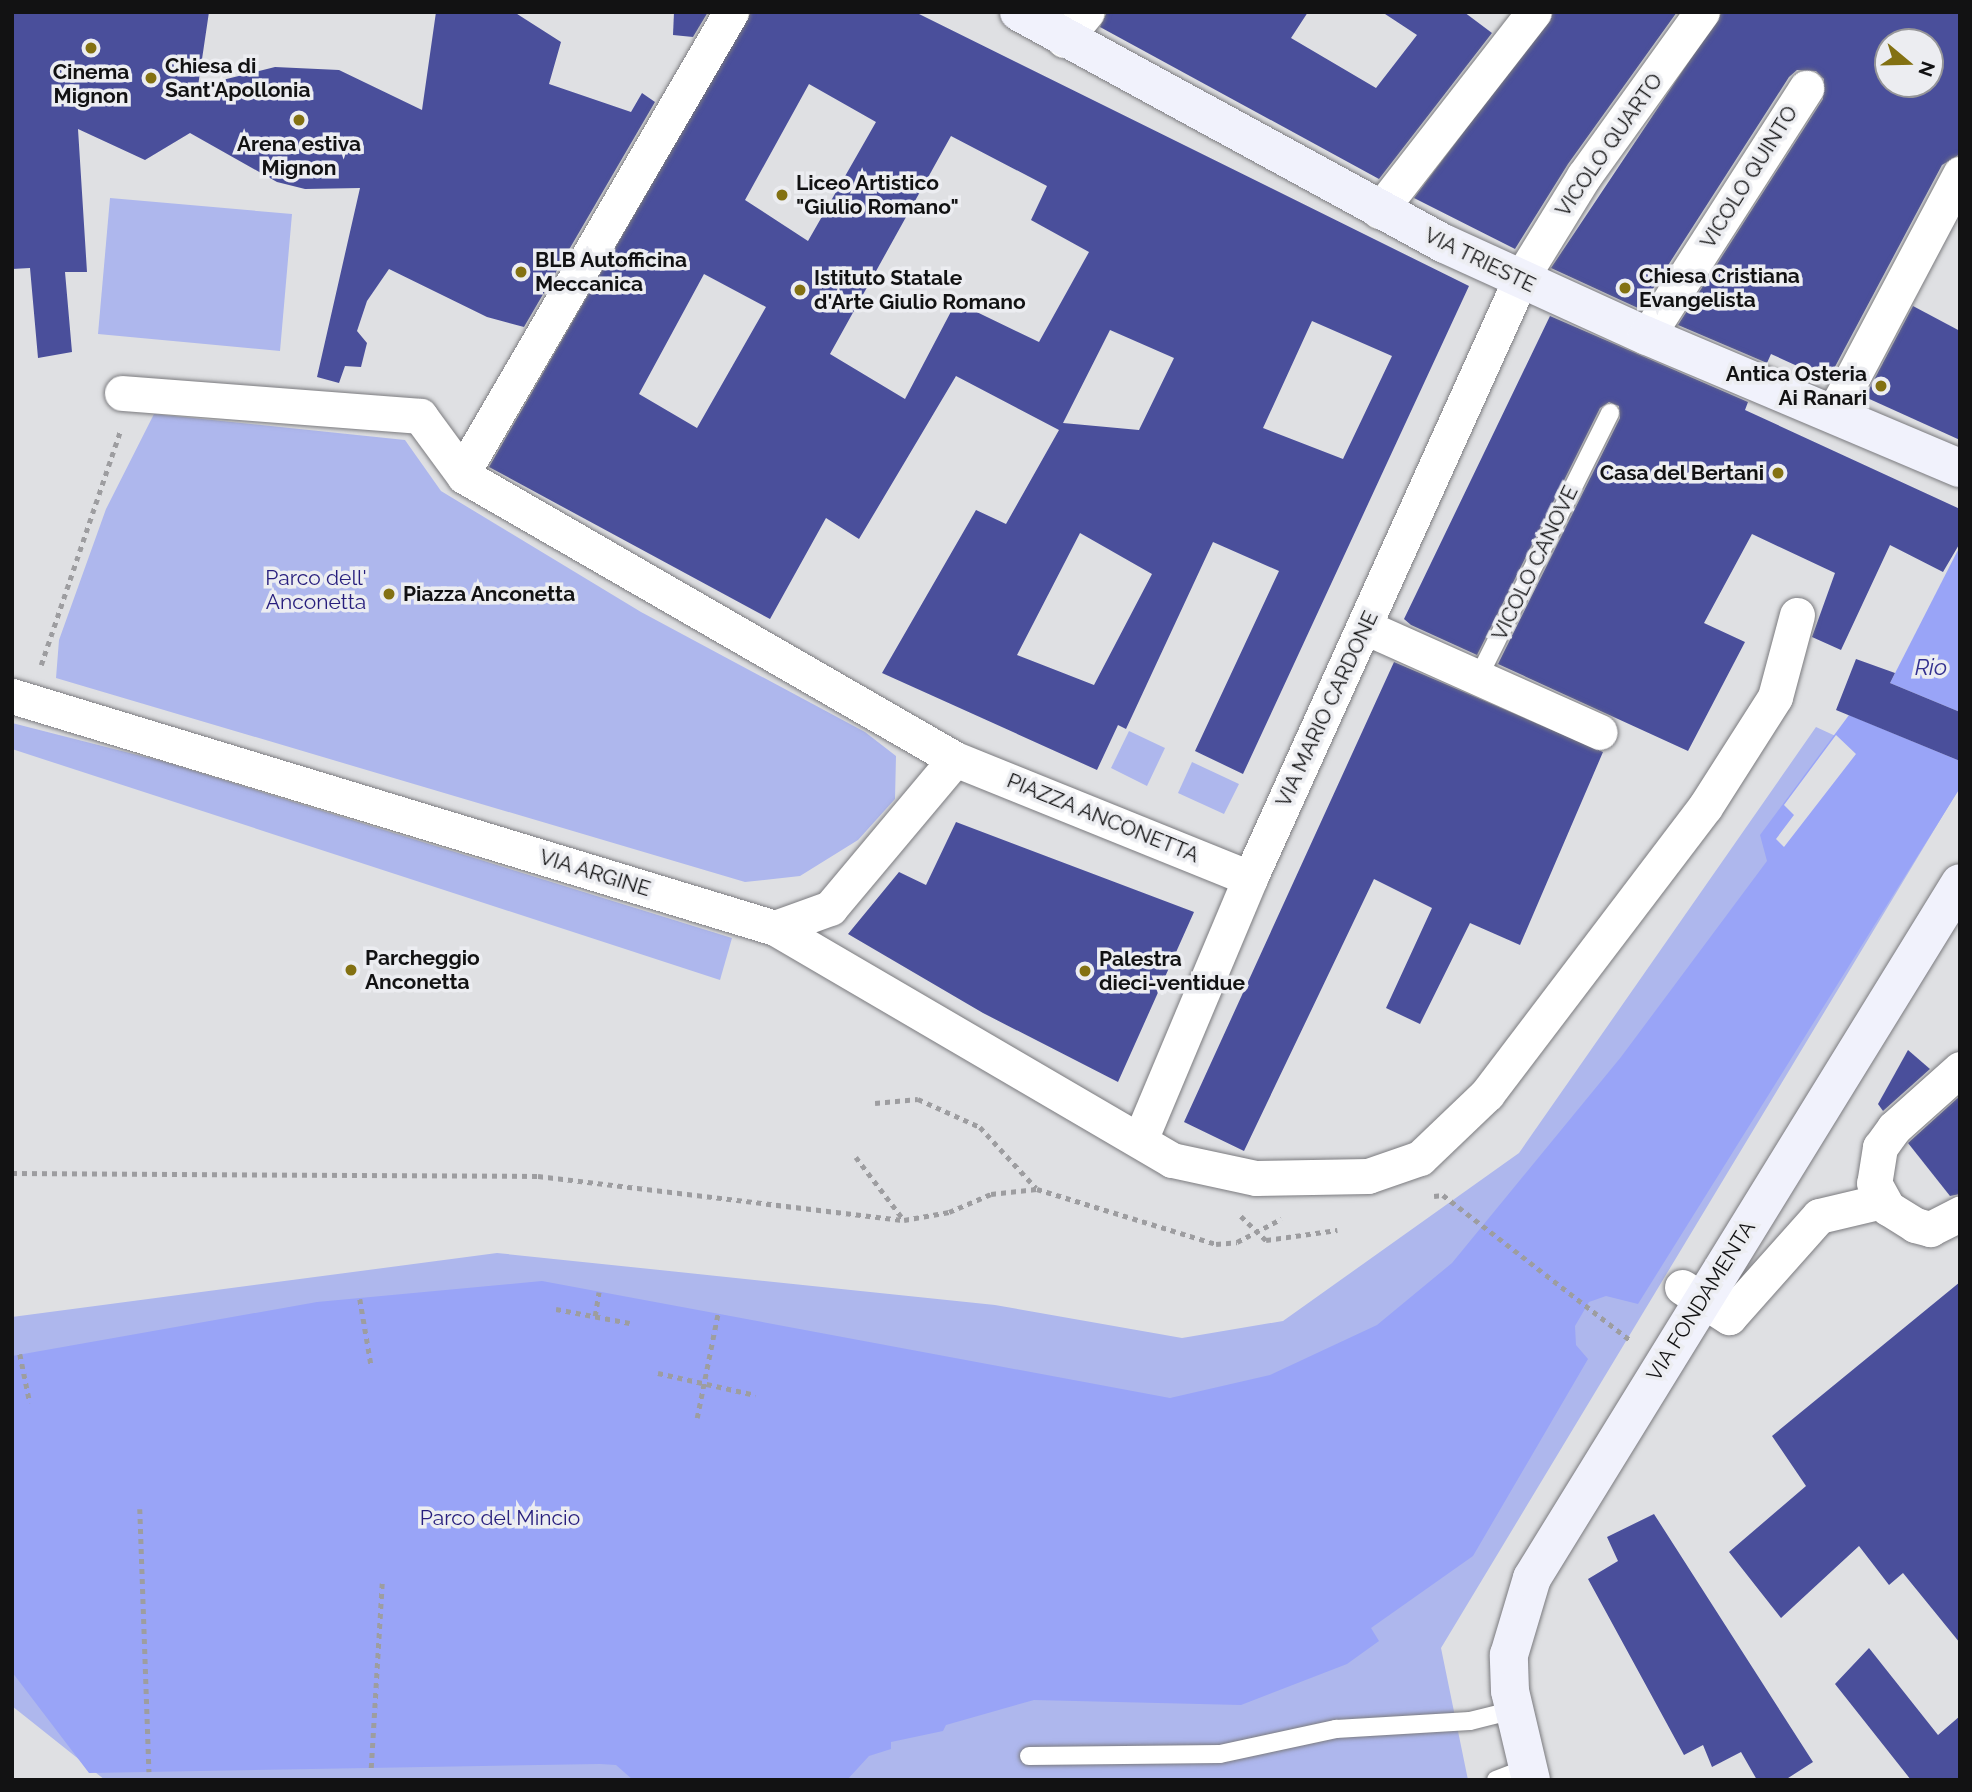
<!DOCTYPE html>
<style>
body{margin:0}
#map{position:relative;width:1972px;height:1792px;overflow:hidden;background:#dfe0e3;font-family:Raleway,sans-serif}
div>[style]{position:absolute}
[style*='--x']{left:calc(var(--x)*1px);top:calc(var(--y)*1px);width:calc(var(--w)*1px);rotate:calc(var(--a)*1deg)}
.green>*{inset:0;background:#aeb7ed}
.water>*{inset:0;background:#99a4f7}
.pier>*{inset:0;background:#dfe0e3}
.building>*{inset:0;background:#4a4f9b}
.path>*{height:4.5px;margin-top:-2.25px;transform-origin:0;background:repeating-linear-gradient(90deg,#9d9da0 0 5px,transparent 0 10px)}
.roads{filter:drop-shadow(0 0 2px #7b7b7f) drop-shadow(0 0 2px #7b7b7f)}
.lane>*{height:18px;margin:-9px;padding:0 9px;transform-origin:9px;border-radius:9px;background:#fff}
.street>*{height:35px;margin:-17.5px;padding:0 17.5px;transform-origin:17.5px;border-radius:17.5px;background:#fff}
.secondary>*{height:38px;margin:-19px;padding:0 19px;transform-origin:19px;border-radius:19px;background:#f1f2fc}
.dots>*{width:19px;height:19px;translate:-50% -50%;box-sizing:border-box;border:4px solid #ecedf1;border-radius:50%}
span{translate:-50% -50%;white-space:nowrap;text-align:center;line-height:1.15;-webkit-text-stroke:7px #ecedf1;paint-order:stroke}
.poi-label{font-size:21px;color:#121213;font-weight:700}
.left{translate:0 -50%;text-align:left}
.right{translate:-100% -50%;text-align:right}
.street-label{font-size:21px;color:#121213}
.park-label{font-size:21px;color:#271e7d}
.water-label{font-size:23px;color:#33308f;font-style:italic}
.frame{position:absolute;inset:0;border:14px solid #121213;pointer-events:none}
.north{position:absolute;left:1874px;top:28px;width:70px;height:70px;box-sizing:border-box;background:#ecedf1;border:2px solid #959598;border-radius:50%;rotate:109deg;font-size:19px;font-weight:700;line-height:28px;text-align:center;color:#121213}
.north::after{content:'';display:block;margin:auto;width:24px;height:32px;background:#837112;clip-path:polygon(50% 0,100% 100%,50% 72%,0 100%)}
</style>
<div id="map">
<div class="green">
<i style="clip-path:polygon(110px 198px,292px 214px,280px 351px,98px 334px)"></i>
<i style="clip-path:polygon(154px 414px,405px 440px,441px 491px,641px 612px,865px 732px,896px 756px,895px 799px,858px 840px,800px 876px,745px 882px,56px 678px,59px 640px,106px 509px)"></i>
<i style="clip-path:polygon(12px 723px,165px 762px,732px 938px,720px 980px,12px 749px)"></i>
<i style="clip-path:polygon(1816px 727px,1957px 792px,1441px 1648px,1468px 1780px,105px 1780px,12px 1706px,12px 1317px,497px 1253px,995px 1305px,1182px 1338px,1283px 1321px,1519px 1153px)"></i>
<i style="clip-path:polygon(1129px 731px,1165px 748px,1147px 786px,1111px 768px)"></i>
<i style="clip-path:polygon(1192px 762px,1239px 784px,1224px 814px,1178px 793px)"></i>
</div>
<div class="water">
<i style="clip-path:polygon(1960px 546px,1960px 712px,1890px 683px)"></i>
<i style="clip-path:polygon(1849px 715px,1960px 761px,1960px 788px,1638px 1304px,1606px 1296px,1589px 1302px,1575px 1326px,1576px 1345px,1588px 1359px,1473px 1556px,1371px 1628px,1379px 1641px,1347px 1664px,1241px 1705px,1034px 1700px,946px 1725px,943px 1731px,891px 1742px,891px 1749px,869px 1756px,847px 1780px,633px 1780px,616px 1765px,600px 1764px,89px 1773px,12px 1672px,12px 1356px,317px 1302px,542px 1281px,1170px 1398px,1270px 1375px,1377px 1325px,1452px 1263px,1621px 1057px,1767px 861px,1760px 835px)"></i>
</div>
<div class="pier">
<i style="clip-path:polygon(1836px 735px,1856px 754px,1784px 847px,1776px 839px,1794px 815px,1784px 805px)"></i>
</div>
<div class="building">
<i style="clip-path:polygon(12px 12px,209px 12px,198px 86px,275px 67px,339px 70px,422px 110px,436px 12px,514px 12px,561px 42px,549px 84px,631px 112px,642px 93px,655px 102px,524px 327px,487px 317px,389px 269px,367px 301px,357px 331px,367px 343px,361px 367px,345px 366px,339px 383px,317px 377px,360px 188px,305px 189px,277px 182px,190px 133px,145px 160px,78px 129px,87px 272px,65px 272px,72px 352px,38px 358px,30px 268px,12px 269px)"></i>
<i style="clip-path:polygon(674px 12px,708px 12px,693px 37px,673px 35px)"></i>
<i style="clip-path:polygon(evenodd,751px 12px,915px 12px,1469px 286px,1243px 774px,1195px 751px,1279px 571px,1213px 542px,1126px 729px,1118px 725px,1097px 770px,882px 673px,976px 510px,1006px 524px,1059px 430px,956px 376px,859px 539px,826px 518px,770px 619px,489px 467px,751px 12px,809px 84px,876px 122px,808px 241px,745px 200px,809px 84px,751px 12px,951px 136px,1047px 186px,1031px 220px,1089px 252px,1039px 342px,956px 302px,905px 399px,830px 354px,951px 136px,751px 12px,704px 274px,766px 307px,697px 428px,639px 394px,704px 274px,751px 12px,1312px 321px,1392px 356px,1343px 459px,1263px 428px,1312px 321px,751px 12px,1110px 330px,1174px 358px,1139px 430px,1063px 423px,1110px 330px,751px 12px,1080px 533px,1152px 574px,1094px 685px,1017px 655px,1080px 533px)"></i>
<i style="clip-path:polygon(1107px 12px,1308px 12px,1291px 38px,1376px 88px,1417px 35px,1382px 12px,1464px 12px,1492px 33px,1379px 179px,1100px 27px)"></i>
<i style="clip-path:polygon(1554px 12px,1677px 12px,1568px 164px,1515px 249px,1414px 198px)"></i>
<i style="clip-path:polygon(evenodd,1722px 12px,1960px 12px,1960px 154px,1942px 165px,1828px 380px,1771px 354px,1767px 363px,1678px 325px,1823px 99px,1824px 79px,1816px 71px,1797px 70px,1789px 77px,1640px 309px,1551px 268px,1722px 12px,1888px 42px,1930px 42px,1930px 84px,1888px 84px,1888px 42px)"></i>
<i style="clip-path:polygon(1913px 306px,1960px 331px,1960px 440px,1865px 397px)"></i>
<i style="clip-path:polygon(1550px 316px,1748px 402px,1745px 410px,1960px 509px,1960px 543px,1943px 572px,1890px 545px,1841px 650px,1812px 637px,1835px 573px,1752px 534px,1704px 623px,1745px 642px,1688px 751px,1498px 664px,1620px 418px,1619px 406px,1609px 402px,1600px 408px,1477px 655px,1411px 625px,1404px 619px)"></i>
<i style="clip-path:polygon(1856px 659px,1895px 673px,1890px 683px,1960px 712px,1960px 761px,1836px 710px)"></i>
<i style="clip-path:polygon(1394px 662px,1603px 752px,1520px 945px,1470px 923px,1420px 1024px,1386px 1008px,1432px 908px,1374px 879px,1244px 1151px,1184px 1122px)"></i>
<i style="clip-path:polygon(956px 822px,1194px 912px,1118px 1082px,983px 1013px,848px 934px,899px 872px,926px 885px)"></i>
<i style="clip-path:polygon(1908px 1050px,1930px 1069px,1883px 1111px,1878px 1104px)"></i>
<i style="clip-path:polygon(1960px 1096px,1960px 1194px,1950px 1196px,1908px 1143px)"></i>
<i style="clip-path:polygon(1960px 1282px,1960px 1643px,1903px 1573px,1889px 1585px,1859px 1546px,1781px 1618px,1729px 1552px,1806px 1486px,1772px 1436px)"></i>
<i style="clip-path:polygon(1654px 1514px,1813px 1762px,1785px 1780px,1757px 1780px,1741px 1752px,1712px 1767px,1703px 1745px,1684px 1755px,1588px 1579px,1618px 1561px,1607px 1537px)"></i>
<i style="clip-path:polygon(1869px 1648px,1938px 1735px,1960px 1716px,1960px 1780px,1911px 1780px,1835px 1684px)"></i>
</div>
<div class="path">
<i style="--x:41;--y:665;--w:247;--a:-71.3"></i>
<i style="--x:875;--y:1103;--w:43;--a:-5.3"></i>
<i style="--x:918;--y:1099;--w:68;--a:24.3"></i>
<i style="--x:980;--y:1127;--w:83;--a:47.4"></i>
<i style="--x:856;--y:1157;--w:79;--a:52.7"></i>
<i style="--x:12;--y:1173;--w:526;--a:0.33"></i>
<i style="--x:538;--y:1176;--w:369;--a:6.9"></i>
<i style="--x:904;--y:1220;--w:46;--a:-10.1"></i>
<i style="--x:949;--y:1212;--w:46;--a:-23.2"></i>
<i style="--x:991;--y:1194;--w:46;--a:-6.2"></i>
<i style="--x:1037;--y:1189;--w:187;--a:17.1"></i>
<i style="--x:1216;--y:1244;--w:21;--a:-5"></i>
<i style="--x:1237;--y:1242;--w:50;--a:-27.6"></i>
<i style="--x:1434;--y:1196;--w:9;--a:-6"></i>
<i style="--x:1443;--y:1195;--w:238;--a:37.8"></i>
<i style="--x:1241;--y:1216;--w:35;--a:44"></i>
<i style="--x:1266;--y:1240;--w:72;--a:-8"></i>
<i style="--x:360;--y:1299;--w:66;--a:80.4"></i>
<i style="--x:556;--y:1309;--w:75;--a:10.7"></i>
<i style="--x:595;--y:1316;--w:24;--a:-81"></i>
<i style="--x:20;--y:1354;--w:50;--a:78.5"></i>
<i style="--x:658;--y:1373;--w:100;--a:12.7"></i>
<i style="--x:697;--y:1418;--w:107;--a:-78.7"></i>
<i style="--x:140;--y:1509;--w:263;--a:88"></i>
<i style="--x:371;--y:1768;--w:185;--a:-86.6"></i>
</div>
<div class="roads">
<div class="lane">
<i style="--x:1479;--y:676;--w:294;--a:-63.5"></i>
<i style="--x:1029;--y:1756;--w:191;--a:-0.6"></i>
<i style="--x:1220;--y:1754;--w:119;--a:-12.2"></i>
<i style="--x:1336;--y:1729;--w:134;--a:-3.4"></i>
<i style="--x:1470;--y:1721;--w:45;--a:-14"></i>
<i style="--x:1496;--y:1780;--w:31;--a:-21"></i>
</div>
<div class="street">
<i style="--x:1064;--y:40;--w:36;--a:-51"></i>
<i style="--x:1379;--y:211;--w:252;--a:-52.1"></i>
<i style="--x:1647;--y:336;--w:295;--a:-57.3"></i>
<i style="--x:122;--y:393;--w:299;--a:4.4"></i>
<i style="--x:420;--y:416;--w:74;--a:53.7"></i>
<i style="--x:464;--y:476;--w:567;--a:29.96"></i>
<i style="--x:955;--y:759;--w:318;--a:22"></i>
<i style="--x:1833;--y:414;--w:272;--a:-62.1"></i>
<i style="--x:464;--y:470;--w:530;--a:-59.76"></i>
<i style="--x:1365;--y:627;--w:257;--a:24.1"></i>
<i style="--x:12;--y:696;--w:797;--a:16.91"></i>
<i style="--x:775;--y:928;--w:460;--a:30.3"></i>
<i style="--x:1172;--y:1160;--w:86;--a:12.1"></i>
<i style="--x:1256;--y:1178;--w:112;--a:-1"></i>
<i style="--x:1368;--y:1176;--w:55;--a:-19.1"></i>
<i style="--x:1420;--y:1158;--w:93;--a:-43.7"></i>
<i style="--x:1487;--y:1094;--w:360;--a:-52.8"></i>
<i style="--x:1705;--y:807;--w:130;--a:-57.5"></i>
<i style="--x:1775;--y:697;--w:85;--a:-75"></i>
<i style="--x:775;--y:928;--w:59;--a:-20"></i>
<i style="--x:830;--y:908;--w:194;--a:-50"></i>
<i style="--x:1960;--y:1069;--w:89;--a:138.2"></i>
<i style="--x:1894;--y:1128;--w:24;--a:126"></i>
<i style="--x:1880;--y:1147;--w:36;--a:99"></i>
<i style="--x:1874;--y:1183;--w:29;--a:61"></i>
<i style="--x:1888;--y:1208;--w:32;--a:32"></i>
<i style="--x:1915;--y:1225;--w:16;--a:15"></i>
<i style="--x:1930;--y:1229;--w:34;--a:-27"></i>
<i style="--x:1140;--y:1140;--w:284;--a:-67.2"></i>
<i style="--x:1250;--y:878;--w:656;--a:-65.7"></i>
<i style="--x:1520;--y:280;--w:122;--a:-58.4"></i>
<i style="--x:1584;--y:176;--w:202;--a:-54.3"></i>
<i style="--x:1682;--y:1287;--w:56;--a:32.6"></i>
<i style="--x:1729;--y:1317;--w:135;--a:-48.3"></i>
<i style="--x:1819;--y:1216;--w:65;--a:-13.4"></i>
</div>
<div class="secondary">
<i style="--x:1019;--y:12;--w:485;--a:28.6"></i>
<i style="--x:1445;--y:244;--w:222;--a:24.5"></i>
<i style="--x:1647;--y:336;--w:340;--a:22.9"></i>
<i style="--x:1531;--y:1780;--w:91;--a:-103.3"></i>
<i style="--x:1510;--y:1691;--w:36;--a:-92"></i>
<i style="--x:1509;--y:1655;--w:80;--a:-73.4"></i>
<i style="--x:1532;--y:1578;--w:816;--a:-58.37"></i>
</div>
</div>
<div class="dots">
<i style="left:91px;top:48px;background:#837112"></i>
<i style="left:151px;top:78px;background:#837112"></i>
<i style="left:299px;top:120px;background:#837112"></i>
<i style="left:782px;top:195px;background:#837112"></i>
<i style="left:521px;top:272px;background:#837112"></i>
<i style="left:1625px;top:288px;background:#837112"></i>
<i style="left:800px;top:290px;background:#837112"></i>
<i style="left:1881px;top:386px;background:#837112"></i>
<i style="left:1778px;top:473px;background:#837112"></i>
<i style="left:389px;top:594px;background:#837112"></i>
<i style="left:351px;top:970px;background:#837112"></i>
<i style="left:1085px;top:971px;background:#837112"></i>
</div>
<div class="poi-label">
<span class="left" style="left:165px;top:78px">Chiesa di<br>Sant'Apollonia</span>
<span style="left:91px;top:84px">Cinema<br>Mignon</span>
<span style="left:299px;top:156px">Arena estiva<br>Mignon</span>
<span class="left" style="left:796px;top:195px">Liceo Artistico<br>"Giulio Romano"</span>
<span class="left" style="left:535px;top:272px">BLB Autofficina<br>Meccanica</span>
<span class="left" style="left:1639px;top:288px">Chiesa Cristiana<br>Evangelista</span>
<span class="left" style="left:814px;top:290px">Istituto Statale<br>d'Arte Giulio Romano</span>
<span class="right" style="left:1867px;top:386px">Antica Osteria<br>Ai Ranari</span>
<span class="right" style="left:1764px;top:473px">Casa del Bertani</span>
<span class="left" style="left:403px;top:594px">Piazza Anconetta</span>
<span class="left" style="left:365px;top:970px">Parcheggio<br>Anconetta</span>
<span class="left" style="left:1099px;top:971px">Palestra<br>dieci-ventidue</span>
</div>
<div class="street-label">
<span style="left:1609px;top:145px;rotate:-55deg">VICOLO QUARTO</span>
<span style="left:1749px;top:177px;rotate:-58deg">VICOLO QUINTO</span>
<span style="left:1480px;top:260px;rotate:26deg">VIA TRIESTE</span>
<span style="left:1535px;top:563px;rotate:-64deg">VICOLO CANOVE</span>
<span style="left:1327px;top:709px;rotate:-65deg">VIA MARIO CARDONE</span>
<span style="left:1103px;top:818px;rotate:22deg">PIAZZA ANCONETTA</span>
<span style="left:595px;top:873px;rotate:17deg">VIA ARGINE</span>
<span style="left:1701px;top:1301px;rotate:-58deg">VIA FONDAMENTA</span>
</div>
<div class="park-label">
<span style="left:316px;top:590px">Parco dell'<br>Anconetta</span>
<span style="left:500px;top:1518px">Parco del Mincio</span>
</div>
<div class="water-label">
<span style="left:1931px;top:667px">Rio</span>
</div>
<div class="frame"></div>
<div class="north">N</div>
</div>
